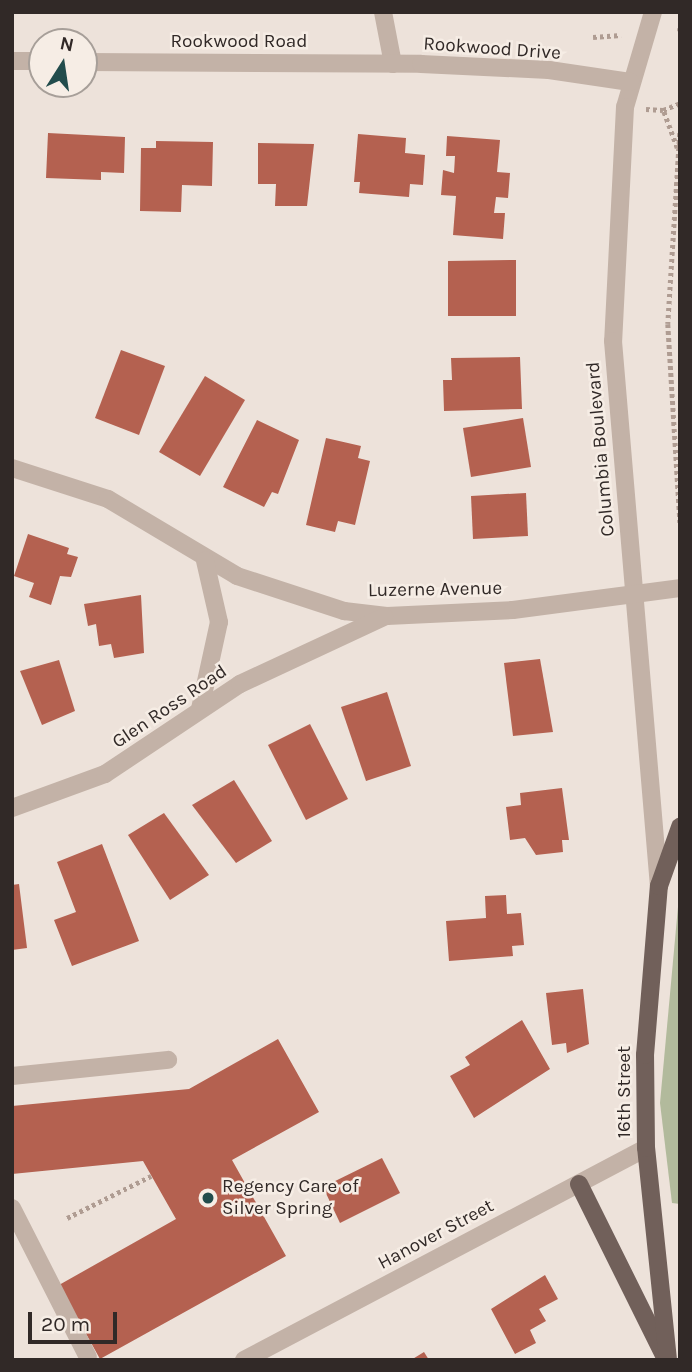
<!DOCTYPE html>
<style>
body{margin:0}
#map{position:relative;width:692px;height:1372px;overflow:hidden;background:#ede2da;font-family:Karla,sans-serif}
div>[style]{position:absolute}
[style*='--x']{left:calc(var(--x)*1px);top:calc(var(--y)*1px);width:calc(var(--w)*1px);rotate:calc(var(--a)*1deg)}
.green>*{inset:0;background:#b2ba9c}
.building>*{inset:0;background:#b46150}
.path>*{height:4.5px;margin-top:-2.25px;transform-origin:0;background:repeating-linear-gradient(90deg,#af9c92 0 3.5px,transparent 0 7px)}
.minor>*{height:18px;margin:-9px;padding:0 9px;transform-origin:9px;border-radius:9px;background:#c3b2a7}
.major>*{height:18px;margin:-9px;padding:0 9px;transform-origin:9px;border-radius:9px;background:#71605a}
.dots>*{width:19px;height:19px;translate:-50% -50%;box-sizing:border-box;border:4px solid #f6ede5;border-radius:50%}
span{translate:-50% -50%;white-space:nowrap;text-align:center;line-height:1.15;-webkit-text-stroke:5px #f6ede5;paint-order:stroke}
.street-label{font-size:19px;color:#312927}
.poi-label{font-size:19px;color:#312927}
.left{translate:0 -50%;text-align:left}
.frame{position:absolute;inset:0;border:14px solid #312927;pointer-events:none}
.north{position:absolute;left:28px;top:28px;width:70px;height:70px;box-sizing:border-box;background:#f6ede5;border:2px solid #a79f99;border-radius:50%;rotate:12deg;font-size:19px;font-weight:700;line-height:28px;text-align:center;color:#312927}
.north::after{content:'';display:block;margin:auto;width:24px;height:32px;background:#224c4c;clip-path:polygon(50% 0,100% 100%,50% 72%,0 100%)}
.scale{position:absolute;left:28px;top:1312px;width:89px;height:32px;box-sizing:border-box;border:4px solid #312927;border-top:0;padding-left:9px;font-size:21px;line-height:24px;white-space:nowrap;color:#312927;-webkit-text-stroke:5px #f6ede5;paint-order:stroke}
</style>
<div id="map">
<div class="green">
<i style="clip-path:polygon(680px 885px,680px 1204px,672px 1203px,660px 1103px)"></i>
</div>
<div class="building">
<i style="clip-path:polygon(48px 133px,125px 137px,124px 173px,101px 172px,101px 180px,46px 178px)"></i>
<i style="clip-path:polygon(358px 134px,406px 138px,405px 153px,425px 155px,423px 185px,410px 184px,409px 197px,359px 193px,360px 182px,354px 182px)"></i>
<i style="clip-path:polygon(447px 136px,500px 140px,497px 172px,510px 173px,508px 198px,496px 197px,494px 213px,505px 213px,503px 239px,453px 235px,456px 196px,441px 195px,443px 170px,454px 173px,455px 156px,446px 156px)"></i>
<i style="clip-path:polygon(156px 141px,213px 142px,212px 186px,182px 185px,181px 212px,140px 211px,141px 148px,156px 148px)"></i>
<i style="clip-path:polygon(258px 143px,314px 144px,307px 206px,275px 206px,276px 184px,258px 184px)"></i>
<i style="clip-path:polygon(516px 260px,516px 316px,448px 316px,448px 261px)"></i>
<i style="clip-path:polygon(121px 350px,165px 366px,139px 435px,95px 418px)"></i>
<i style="clip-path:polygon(520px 357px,522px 409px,444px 411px,443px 380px,452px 380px,451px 358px)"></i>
<i style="clip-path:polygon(205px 376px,245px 400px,200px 476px,159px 452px)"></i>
<i style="clip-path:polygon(523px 418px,531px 467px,471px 477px,463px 428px)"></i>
<i style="clip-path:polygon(257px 420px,299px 440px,278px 494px,272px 492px,264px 507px,223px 487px)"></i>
<i style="clip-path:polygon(326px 438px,361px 446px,358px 458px,370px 461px,355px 525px,338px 521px,335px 532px,306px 525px)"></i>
<i style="clip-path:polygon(526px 493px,528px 536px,473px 539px,471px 496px)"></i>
<i style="clip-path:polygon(28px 534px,69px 548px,67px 554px,78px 557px,71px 577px,60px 576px,51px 605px,29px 597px,34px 583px,14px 576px)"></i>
<i style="clip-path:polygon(141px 595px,144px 653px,114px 658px,111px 644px,99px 646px,96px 624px,88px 626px,84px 604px)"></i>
<i style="clip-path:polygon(540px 659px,553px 732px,513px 736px,504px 663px)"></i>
<i style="clip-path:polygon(59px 660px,75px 711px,42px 725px,20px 671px)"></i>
<i style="clip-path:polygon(387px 692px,411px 766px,366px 781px,341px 707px)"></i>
<i style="clip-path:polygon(310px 724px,348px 799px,306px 820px,268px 745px)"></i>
<i style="clip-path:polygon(234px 780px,272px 841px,236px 863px,192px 805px)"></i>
<i style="clip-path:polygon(562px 788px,569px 840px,562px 840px,563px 852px,536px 855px,525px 838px,510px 840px,506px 807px,521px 805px,520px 793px)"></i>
<i style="clip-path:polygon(164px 813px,209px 875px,170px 900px,128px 835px)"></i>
<i style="clip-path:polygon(102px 844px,139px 941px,72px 966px,54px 920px,76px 912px,57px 862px)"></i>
<i style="clip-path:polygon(19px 884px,27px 948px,12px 950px,12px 885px)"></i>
<i style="clip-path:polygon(506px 895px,507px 914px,521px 913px,524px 945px,512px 946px,513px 956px,449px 961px,446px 921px,486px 918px,485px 896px)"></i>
<i style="clip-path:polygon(583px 989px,589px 1044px,567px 1053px,566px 1043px,552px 1045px,546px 993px)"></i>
<i style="clip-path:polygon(522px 1020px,550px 1069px,474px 1118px,450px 1076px,470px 1065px,465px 1057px)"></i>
<i style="clip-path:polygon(278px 1039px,319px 1112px,232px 1160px,286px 1256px,100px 1359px,59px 1285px,176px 1219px,143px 1161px,12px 1174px,12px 1106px,189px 1089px)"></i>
<i style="clip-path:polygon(382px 1158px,400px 1193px,340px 1223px,323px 1187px)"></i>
<i style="clip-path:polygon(545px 1275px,558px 1299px,539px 1309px,546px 1321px,530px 1330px,536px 1343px,515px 1354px,491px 1309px)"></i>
<i style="clip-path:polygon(424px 1352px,429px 1360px,411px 1360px)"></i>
</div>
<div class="path">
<i style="--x:680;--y:28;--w:3;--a:90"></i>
<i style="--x:593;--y:37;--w:28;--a:-4"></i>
<i style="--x:646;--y:109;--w:17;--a:3"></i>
<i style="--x:680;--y:133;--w:191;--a:93.6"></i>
<i style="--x:668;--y:324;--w:199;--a:86.5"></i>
<i style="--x:677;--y:148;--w:40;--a:-110.2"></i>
<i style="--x:663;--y:110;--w:18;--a:-22"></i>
<i style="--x:67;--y:1218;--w:94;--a:-26.6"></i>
</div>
<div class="minor">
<i style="--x:383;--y:12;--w:53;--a:79.1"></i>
<i style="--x:653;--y:12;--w:99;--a:106.4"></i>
<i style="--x:625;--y:107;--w:234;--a:92.9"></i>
<i style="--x:613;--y:341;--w:547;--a:85.18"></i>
<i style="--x:12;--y:61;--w:30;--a:0"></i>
<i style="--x:84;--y:62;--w:337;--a:0.3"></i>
<i style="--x:421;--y:64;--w:128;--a:2.7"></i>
<i style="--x:549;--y:70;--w:82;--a:8.4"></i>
<i style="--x:12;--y:468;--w:101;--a:17.9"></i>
<i style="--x:108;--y:499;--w:150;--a:30.8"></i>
<i style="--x:237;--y:576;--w:113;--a:18.1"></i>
<i style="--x:344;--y:611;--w:43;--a:6.6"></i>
<i style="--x:387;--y:616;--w:126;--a:-2.7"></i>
<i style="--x:513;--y:610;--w:168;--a:-7.5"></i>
<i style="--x:200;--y:709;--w:89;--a:-77.7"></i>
<i style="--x:219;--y:622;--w:63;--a:-102.9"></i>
<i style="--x:12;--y:808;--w:99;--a:-20.1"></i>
<i style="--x:105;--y:774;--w:162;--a:-33.7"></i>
<i style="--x:240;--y:684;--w:159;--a:-25"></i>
<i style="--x:12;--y:1076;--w:157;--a:-5.9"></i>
<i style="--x:12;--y:1208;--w:167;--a:63"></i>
<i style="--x:244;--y:1360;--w:454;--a:-27.8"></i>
</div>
<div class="major">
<i style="--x:579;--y:1184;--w:195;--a:63.6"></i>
<i style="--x:668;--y:1360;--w:213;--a:-95.9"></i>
<i style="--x:646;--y:1148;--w:93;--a:-90.6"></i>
<i style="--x:645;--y:1055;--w:170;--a:-85.3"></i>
<i style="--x:659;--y:886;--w:63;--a:-70.4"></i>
</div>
<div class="dots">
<i style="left:208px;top:1198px;background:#224c4c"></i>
</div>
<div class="street-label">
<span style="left:239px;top:42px">Rookwood Road</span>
<span style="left:492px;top:49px;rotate:4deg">Rookwood Drive</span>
<span style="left:601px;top:449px;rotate:-95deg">Columbia Boulevard</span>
<span style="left:435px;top:590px;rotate:-1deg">Luzerne Avenue</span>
<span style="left:170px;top:707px;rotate:-34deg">Glen Ross Road</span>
<span style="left:625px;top:1092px;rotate:-90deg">16th Street</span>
<span style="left:436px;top:1235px;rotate:-28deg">Hanover Street</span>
</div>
<div class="poi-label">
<span class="left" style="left:222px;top:1198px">Regency Care of<br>Silver Spring</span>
</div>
<div class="frame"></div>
<div class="north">N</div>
<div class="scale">20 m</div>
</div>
